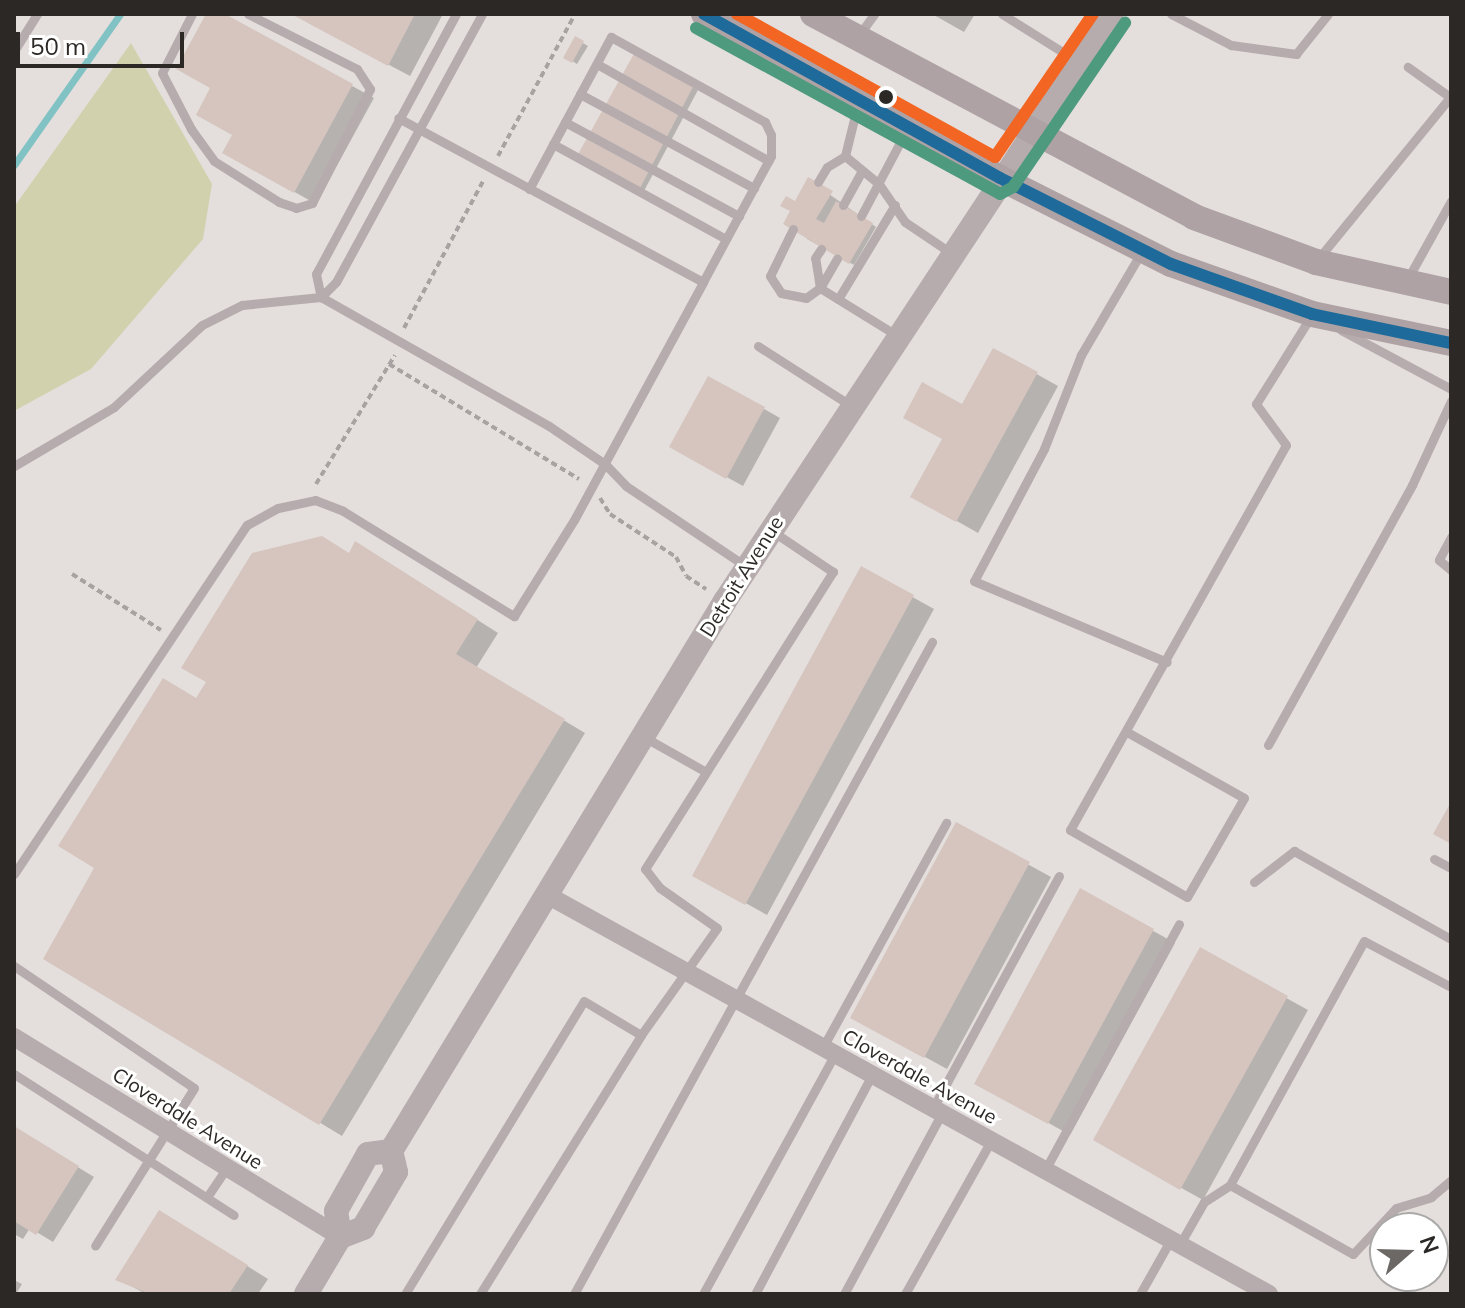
<!DOCTYPE html>
<style>
body{margin:0}
#map{position:relative;width:1465px;height:1308px;overflow:hidden;background:#e4dfdc;font-family:Mulish,sans-serif}
div>[style]{position:absolute}
[style*='--x']{left:calc(var(--x)*1px);top:calc(var(--y)*1px);width:calc(var(--w)*1px);rotate:calc(var(--a)*1deg)}
.green>*{inset:0;background:#d2d1ae}
.shadow>*{inset:0;background:#0003}
.stream>*{height:7px;margin:-3.5px;padding:0 3.5px;transform-origin:3.5px;border-radius:3.5px;background:#81c2c4}
.building>*{inset:0;background:#d5c5be}
.path>*{height:4px;margin-top:-2px;transform-origin:0;background:repeating-linear-gradient(90deg,#a9a2a3 0 6px,transparent 0 10px)}
.service>*{height:9px;margin:-4.5px;padding:0 4.5px;transform-origin:4.5px;border-radius:4.5px;background:#b6acae}
.minor>*{height:18px;margin:-9px;padding:0 9px;transform-origin:9px;border-radius:9px;background:#b6acae}
.tertiary>*{height:24px;margin:-12px;padding:0 12px;transform-origin:12px;border-radius:12px;background:#b6acae}
.secondary>*{height:26px;margin:-13px;padding:0 13px;transform-origin:13px;border-radius:13px;background:#aea2a5}
.bus-1>*{height:12px;margin:-6px;padding:0 6px;transform-origin:6px;border-radius:6px;background:#1e6b9b}
.bus-2>*{height:12px;margin:-6px;padding:0 6px;transform-origin:6px;border-radius:6px;background:#4e9a7f}
.bus-3>*{height:12px;margin:-6px;padding:0 6px;transform-origin:6px;border-radius:6px;background:#f26522}
.dots>*{width:22px;height:22px;translate:-50% -50%;box-sizing:border-box;border:4px solid #fff;border-radius:50%}
span{translate:-50% -50%;white-space:nowrap;text-align:center;line-height:1.15;-webkit-text-stroke:6px #fff;paint-order:stroke}
.street-label{font-size:20px;color:#2b2826}
.frame{position:absolute;inset:0;border:16px solid #2b2826;pointer-events:none}
.north{position:absolute;left:1369px;top:1212px;width:80px;height:80px;box-sizing:border-box;background:#fff;border:2px solid #aaa9a8;border-radius:50%;rotate:70deg;font-size:22px;font-weight:700;line-height:32px;text-align:center;color:#2b2826}
.north::after{content:'';display:block;margin:auto;width:28px;height:36px;background:#6c6866;clip-path:polygon(50% 0,100% 100%,50% 72%,0 100%)}
.scale{position:absolute;left:16px;top:32px;width:168px;height:36px;box-sizing:border-box;border:4px solid #2b2826;border-top:0;padding-left:10px;font-size:24px;line-height:28px;white-space:nowrap;color:#2b2826;-webkit-text-stroke:6px #fff;paint-order:stroke}
</style>
<div id="map">
<div class="green">
<i style="clip-path:polygon(131px 43px,212px 184px,203px 239px,91px 369px,14px 411px,14px 207px)"></i>
</div>
<div class="shadow">
<i style="clip-path:polygon(208px 14px,221px 14px,374px 98px,316px 204px,224px 152px,234px 135px,213px 88px)"></i>
<i style="clip-path:polygon(293px 14px,443px 14px,410px 76px)"></i>
<i style="clip-path:polygon(932px 14px,975px 14px,964px 32px)"></i>
<i style="clip-path:polygon(576px 39px,588px 46px,577px 64px,566px 57px)"></i>
<i style="clip-path:polygon(636px 55px,698px 90px,644px 191px,580px 155px)"></i>
<i style="clip-path:polygon(809px 180px,876px 227px,854px 265px,807px 239px,796px 203px)"></i>
<i style="clip-path:polygon(994px 350px,1058px 386px,978px 533px,913px 496px)"></i>
<i style="clip-path:polygon(709px 378px,780px 418px,743px 486px,672px 447px)"></i>
<i style="clip-path:polygon(350px 554px,377px 556px,498px 633px,476px 668px,585px 733px,342px 1136px,46px 958px,197px 701px)"></i>
<i style="clip-path:polygon(862px 569px,934px 609px,767px 915px,695px 875px)"></i>
<i style="clip-path:polygon(957px 825px,1051px 877px,947px 1069px,874px 1029px)"></i>
<i style="clip-path:polygon(1081px 891px,1175px 943px,1070px 1135px,977px 1083px)"></i>
<i style="clip-path:polygon(1200px 950px,1308px 1010px,1203px 1200px,1095px 1140px)"></i>
<i style="clip-path:polygon(14px 1128px,94px 1177px,53px 1242px,30px 1228px,23px 1239px,14px 1234px)"></i>
<i style="clip-path:polygon(181px 1225px,268px 1279px,258px 1294px,146px 1294px,118px 1279px)"></i>
<i style="clip-path:polygon(14px 1280px,22px 1284px,16px 1294px,14px 1294px)"></i>
</div>
<div class="stream">
<i style="--x:14;--y:165;--w:184;--a:-54.9"></i>
</div>
<div class="building">
<i style="clip-path:polygon(206px 14px,225px 14px,353px 84px,294px 193px,222px 153px,232px 135px,196px 115px,210px 88px,176px 69px)"></i>
<i style="clip-path:polygon(291px 14px,415px 14px,388px 66px)"></i>
<i style="clip-path:polygon(575px 36px,584px 41px,572px 63px,563px 58px)"></i>
<i style="clip-path:polygon(635px 52px,694px 85px,639px 190px,577px 156px)"></i>
<i style="clip-path:polygon(808px 177px,833px 191px,816px 219px,824px 223px,836px 201px,873px 223px,849px 264px,783px 224px,790px 211px,780px 206px,786px 196px,795px 201px)"></i>
<i style="clip-path:polygon(993px 348px,1038px 372px,956px 522px,910px 497px,942px 439px,903px 418px,922px 382px,962px 404px)"></i>
<i style="clip-path:polygon(708px 376px,765px 407px,726px 479px,669px 447px)"></i>
<i style="clip-path:polygon(322px 536px,349px 553px,355px 541px,478px 619px,456px 654px,565px 719px,319px 1125px,43px 959px,94px 868px,58px 846px,163px 678px,196px 698px,206px 682px,181px 668px,252px 553px)"></i>
<i style="clip-path:polygon(861px 566px,914px 595px,745px 905px,692px 876px)"></i>
<i style="clip-path:polygon(1451px 802px,1451px 844px,1433px 834px)"></i>
<i style="clip-path:polygon(956px 822px,1030px 862px,924px 1058px,850px 1018px)"></i>
<i style="clip-path:polygon(1080px 888px,1154px 929px,1048px 1124px,974px 1084px)"></i>
<i style="clip-path:polygon(1200px 947px,1288px 996px,1180px 1190px,1093px 1140px)"></i>
<i style="clip-path:polygon(14px 1126px,79px 1166px,36px 1235px,14px 1221px)"></i>
<i style="clip-path:polygon(159px 1210px,248px 1265px,229px 1294px,150px 1294px,115px 1280px)"></i>
</div>
<div class="path">
<i style="--x:498;--y:156;--w:162;--a:-61.5"></i>
<i style="--x:404;--y:328;--w:167;--a:-61.7"></i>
<i style="--x:389;--y:364;--w:222;--a:31.2"></i>
<i style="--x:316;--y:484;--w:151;--a:-58.5"></i>
<i style="--x:600;--y:498;--w:19;--a:58"></i>
<i style="--x:610;--y:514;--w:79;--a:33.1"></i>
<i style="--x:676;--y:557;--w:21;--a:62"></i>
<i style="--x:686;--y:576;--w:24;--a:33"></i>
<i style="--x:72;--y:574;--w:105;--a:32.2"></i>
</div>
<div class="service">
<i style="--x:192;--y:14;--w:66;--a:117"></i>
<i style="--x:162;--y:73;--w:63;--a:62.6"></i>
<i style="--x:191;--y:129;--w:39;--a:54"></i>
<i style="--x:214;--y:161;--w:77;--a:32.2"></i>
<i style="--x:279;--y:202;--w:18;--a:19"></i>
<i style="--x:296;--y:208;--w:17;--a:-17"></i>
<i style="--x:312;--y:203;--w:128;--a:-63"></i>
<i style="--x:370;--y:89;--w:24;--a:-123"></i>
<i style="--x:357;--y:69;--w:122;--a:-153.2"></i>
<i style="--x:456;--y:14;--w:295;--a:118.3"></i>
<i style="--x:316;--y:274;--w:24;--a:78"></i>
<i style="--x:321;--y:297;--w:21;--a:-45"></i>
<i style="--x:336;--y:282;--w:305;--a:-61.4"></i>
<i style="--x:1002;--y:14;--w:89;--a:32.1"></i>
<i style="--x:1171;--y:14;--w:68;--a:27.3"></i>
<i style="--x:1231;--y:45;--w:66;--a:7.9"></i>
<i style="--x:1296;--y:54;--w:51;--a:-51.3"></i>
<i style="--x:859;--y:35;--w:26;--a:-54"></i>
<i style="--x:14;--y:51;--w:44;--a:-58.1"></i>
<i style="--x:597;--y:64;--w:197;--a:29.4"></i>
<i style="--x:580;--y:94;--w:198;--a:28.4"></i>
<i style="--x:858;--y:103;--w:55;--a:103.8"></i>
<i style="--x:845;--y:156;--w:44;--a:39.5"></i>
<i style="--x:879;--y:184;--w:46;--a:55.6"></i>
<i style="--x:905;--y:222;--w:55;--a:34"></i>
<i style="--x:565;--y:122;--w:198;--a:28.4"></i>
<i style="--x:553;--y:144;--w:197;--a:28.8"></i>
<i style="--x:818;--y:182;--w:17;--a:-59"></i>
<i style="--x:827;--y:167;--w:21;--a:-31"></i>
<i style="--x:529;--y:189;--w:173;--a:-61.7"></i>
<i style="--x:611;--y:37;--w:176;--a:28.9"></i>
<i style="--x:765;--y:122;--w:14;--a:65"></i>
<i style="--x:771;--y:135;--w:21;--a:90"></i>
<i style="--x:771;--y:156;--w:143;--a:118.4"></i>
<i style="--x:843;--y:205;--w:38;--a:-61"></i>
<i style="--x:861;--y:216;--w:98;--a:-62.1"></i>
<i style="--x:793;--y:229;--w:52;--a:116.1"></i>
<i style="--x:770;--y:276;--w:20;--a:57"></i>
<i style="--x:781;--y:293;--w:25;--a:11"></i>
<i style="--x:806;--y:298;--w:17;--a:-36"></i>
<i style="--x:820;--y:288;--w:34;--a:-60"></i>
<i style="--x:1142;--y:251;--w:121;--a:120.4"></i>
<i style="--x:1081;--y:355;--w:101;--a:111.5"></i>
<i style="--x:1044;--y:449;--w:149;--a:117.9"></i>
<i style="--x:974;--y:581;--w:209;--a:22.8"></i>
<i style="--x:1318;--y:259;--w:209;--a:-50.8"></i>
<i style="--x:1450;--y:97;--w:52;--a:-144.5"></i>
<i style="--x:1407;--y:280;--w:90;--a:-60.9"></i>
<i style="--x:820;--y:288;--w:89;--a:31.7"></i>
<i style="--x:820;--y:288;--w:30;--a:-99"></i>
<i style="--x:815;--y:258;--w:11;--a:-56"></i>
<i style="--x:838;--y:299;--w:110;--a:-58.8"></i>
<i style="--x:1341;--y:330;--w:125;--a:28.2"></i>
<i style="--x:758;--y:346;--w:109;--a:32.7"></i>
<i style="--x:14;--y:466;--w:116;--a:-30.5"></i>
<i style="--x:114;--y:407;--w:120;--a:-43"></i>
<i style="--x:202;--y:325;--w:45;--a:-26.6"></i>
<i style="--x:242;--y:305;--w:79;--a:-5.8"></i>
<i style="--x:321;--y:297;--w:262;--a:29.5"></i>
<i style="--x:549;--y:426;--w:68;--a:34.2"></i>
<i style="--x:605;--y:464;--w:30;--a:46"></i>
<i style="--x:626;--y:486;--w:146;--a:33.8"></i>
<i style="--x:1451;--y:537;--w:26;--a:118"></i>
<i style="--x:1439;--y:560;--w:16;--a:40"></i>
<i style="--x:1127;--y:732;--w:134;--a:29.4"></i>
<i style="--x:1244;--y:798;--w:114;--a:119.9"></i>
<i style="--x:1187;--y:897;--w:135;--a:-150.2"></i>
<i style="--x:1070;--y:830;--w:441;--a:-60.7"></i>
<i style="--x:1286;--y:445;--w:51;--a:-126.2"></i>
<i style="--x:1256;--y:404;--w:104;--a:-58"></i>
<i style="--x:644;--y:737;--w:71;--a:29.4"></i>
<i style="--x:1268;--y:745;--w:297;--a:-61"></i>
<i style="--x:1412;--y:485;--w:93;--a:-65.1"></i>
<i style="--x:1434;--y:859;--w:19;--a:28"></i>
<i style="--x:14;--y:874;--w:420;--a:-56.3"></i>
<i style="--x:247;--y:525;--w:35;--a:-29"></i>
<i style="--x:278;--y:508;--w:38;--a:-12"></i>
<i style="--x:315;--y:500;--w:30;--a:21"></i>
<i style="--x:343;--y:511;--w:201;--a:31.6"></i>
<i style="--x:514;--y:616;--w:113;--a:-58"></i>
<i style="--x:574;--y:520;--w:271;--a:-61.5"></i>
<i style="--x:703;--y:282;--w:346;--a:-151.7"></i>
<i style="--x:1254;--y:882;--w:51;--a:-37.8"></i>
<i style="--x:1294;--y:851;--w:180;--a:29.3"></i>
<i style="--x:14;--y:966;--w:217;--a:34.1"></i>
<i style="--x:194;--y:1088;--w:186;--a:122.1"></i>
<i style="--x:1451;--y:987;--w:98;--a:-152.1"></i>
<i style="--x:1364;--y:941;--w:278;--a:118.8"></i>
<i style="--x:1230;--y:1185;--w:141;--a:29.3"></i>
<i style="--x:1353;--y:1254;--w:63;--a:-46.9"></i>
<i style="--x:1396;--y:1208;--w:37;--a:-17"></i>
<i style="--x:1431;--y:1197;--w:26;--a:-40"></i>
<i style="--x:823;--y:1047;--w:256;--a:-61.2"></i>
<i style="--x:14;--y:1074;--w:261;--a:32.7"></i>
<i style="--x:933;--y:1108;--w:264;--a:-61.5"></i>
<i style="--x:1045;--y:1170;--w:280;--a:-61.4"></i>
<i style="--x:207;--y:1197;--w:36;--a:-56"></i>
<i style="--x:1180;--y:1244;--w:48;--a:-60.3"></i>
<i style="--x:1204;--y:1202;--w:31;--a:-33"></i>
<i style="--x:405;--y:1294;--w:343;--a:-58.6"></i>
<i style="--x:584;--y:1001;--w:66;--a:30.8"></i>
<i style="--x:480;--y:1294;--w:305;--a:-58.1"></i>
<i style="--x:641;--y:1035;--w:131;--a:-54.6"></i>
<i style="--x:717;--y:928;--w:70;--a:-144.9"></i>
<i style="--x:660;--y:888;--w:24;--a:-128"></i>
<i style="--x:645;--y:869;--w:352;--a:-57.7"></i>
<i style="--x:833;--y:572;--w:73;--a:-146.1"></i>
<i style="--x:574;--y:1294;--w:744;--a:-61.23"></i>
<i style="--x:703;--y:1294;--w:274;--a:-61.2"></i>
<i style="--x:755;--y:1294;--w:248;--a:-61.9"></i>
<i style="--x:844;--y:1294;--w:206;--a:-61.6"></i>
<i style="--x:905;--y:1294;--w:176;--a:-60.7"></i>
<i style="--x:1140;--y:1294;--w:63;--a:-60.6"></i>
</div>
<div class="minor">
<i style="--x:549;--y:896;--w:823;--a:28.93"></i>
<i style="--x:14;--y:1037;--w:382;--a:31.5"></i>
</div>
<div class="tertiary">
<i style="--x:391;--y:1151;--w:23;--a:173"></i>
<i style="--x:368;--y:1154;--w:65;--a:119.3"></i>
<i style="--x:336;--y:1211;--w:26;--a:81"></i>
<i style="--x:340;--y:1237;--w:25;--a:-21"></i>
<i style="--x:363;--y:1228;--w:65;--a:-59.5"></i>
<i style="--x:396;--y:1172;--w:22;--a:-103"></i>
<i style="--x:391;--y:1151;--w:643;--a:-58.73"></i>
<i style="--x:725;--y:601;--w:703;--a:-56.6"></i>
<i style="--x:306;--y:1294;--w:66;--a:-59.2"></i>
</div>
<div class="secondary">
<i style="--x:704;--y:14;--w:338;--a:29"></i>
<i style="--x:1000;--y:178;--w:191;--a:26.7"></i>
<i style="--x:1171;--y:264;--w:150;--a:19.5"></i>
<i style="--x:1312;--y:314;--w:142;--a:11.8"></i>
<i style="--x:813;--y:14;--w:432;--a:28"></i>
<i style="--x:1194;--y:217;--w:130;--a:20.2"></i>
<i style="--x:1316;--y:262;--w:138;--a:12.5"></i>
</div>
<div class="bus-1">
<i style="--x:704;--y:14;--w:338;--a:29"></i>
<i style="--x:1000;--y:178;--w:191;--a:26.7"></i>
<i style="--x:1171;--y:264;--w:150;--a:19.5"></i>
<i style="--x:1312;--y:314;--w:142;--a:11.8"></i>
</div>
<div class="bus-2">
<i style="--x:696;--y:28;--w:346;--a:28.6"></i>
<i style="--x:1000;--y:194;--w:15;--a:-28"></i>
<i style="--x:1013;--y:187;--w:199;--a:-55.7"></i>
</div>
<div class="bus-3">
<i style="--x:737;--y:14;--w:295;--a:29"></i>
<i style="--x:995;--y:157;--w:173;--a:-55.6"></i>
</div>
<div class="dots">
<i style="left:886px;top:97px;background:#2b2826"></i>
</div>
<div class="street-label">
<span style="left:741px;top:576px;rotate:-58deg">Detroit Avenue</span>
<span style="left:920px;top:1076px;rotate:29deg">Cloverdale Avenue</span>
<span style="left:188px;top:1118px;rotate:32deg">Cloverdale Avenue</span>
</div>
<div class="frame"></div>
<div class="north">N</div>
<div class="scale">50 m</div>
</div>
